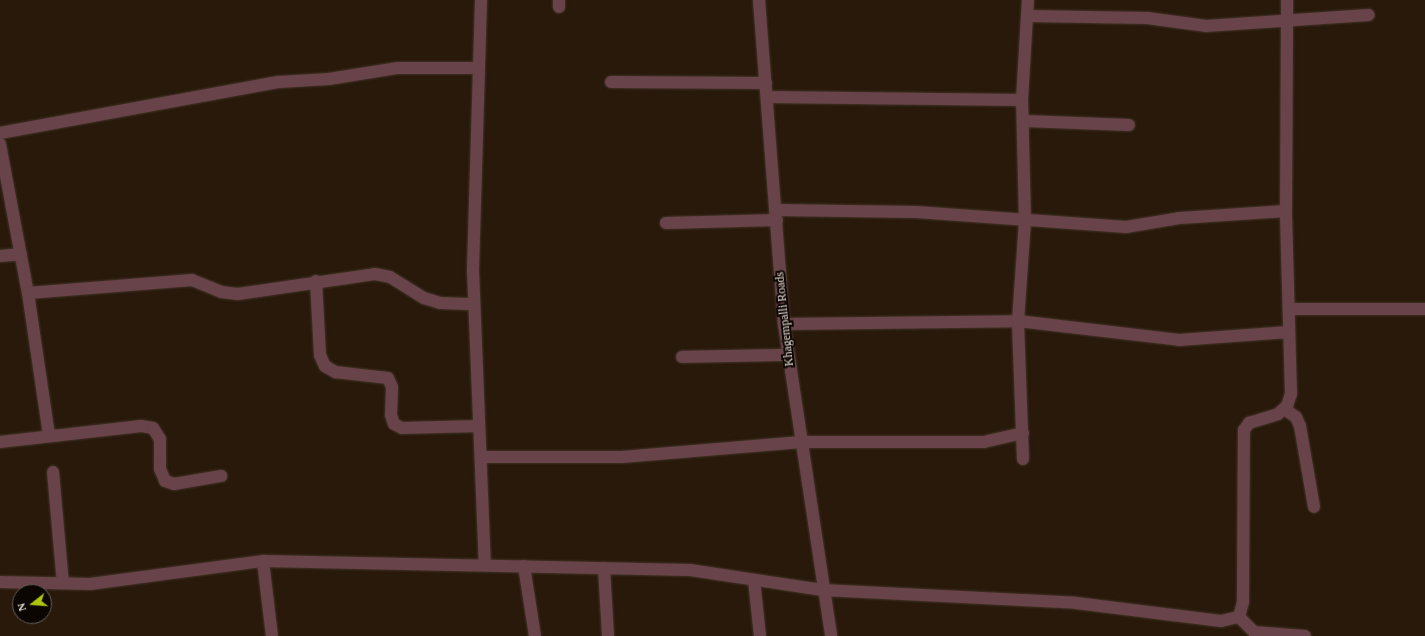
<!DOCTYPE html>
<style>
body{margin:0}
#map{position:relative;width:1425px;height:636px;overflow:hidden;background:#28190b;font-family:Georgia,serif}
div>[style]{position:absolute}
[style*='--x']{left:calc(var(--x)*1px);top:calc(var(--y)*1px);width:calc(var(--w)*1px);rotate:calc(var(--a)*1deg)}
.roads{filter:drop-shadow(0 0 1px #433427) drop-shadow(0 0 1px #433427)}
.minor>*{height:12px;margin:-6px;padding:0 6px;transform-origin:6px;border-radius:6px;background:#684349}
span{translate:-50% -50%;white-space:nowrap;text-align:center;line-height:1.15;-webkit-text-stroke:4px #0c0602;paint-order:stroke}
.street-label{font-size:12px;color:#e8ddd4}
.north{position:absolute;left:12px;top:584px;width:40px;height:40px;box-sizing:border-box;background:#0c0602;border:1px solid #645c56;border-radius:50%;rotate:253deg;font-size:11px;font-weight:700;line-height:16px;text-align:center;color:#e8ddd4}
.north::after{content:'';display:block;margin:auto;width:14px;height:18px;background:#adc60d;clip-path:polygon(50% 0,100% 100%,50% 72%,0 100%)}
</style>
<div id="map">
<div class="roads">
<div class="minor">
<i style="--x:481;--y:0;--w:270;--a:91.7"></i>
<i style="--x:473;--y:270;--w:295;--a:87.7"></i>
<i style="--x:759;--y:0;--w:325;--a:85.6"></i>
<i style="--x:784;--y:324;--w:316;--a:81.4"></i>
<i style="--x:559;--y:7;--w:7;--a:-90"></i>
<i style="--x:1028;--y:16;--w:119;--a:1"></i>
<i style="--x:1147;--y:18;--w:60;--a:7.7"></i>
<i style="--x:1206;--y:26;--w:163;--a:-3.9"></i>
<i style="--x:611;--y:82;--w:155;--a:0.4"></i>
<i style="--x:767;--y:97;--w:255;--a:0.7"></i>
<i style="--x:1025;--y:121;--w:104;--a:2.2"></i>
<i style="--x:0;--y:133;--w:284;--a:-10.4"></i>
<i style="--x:279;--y:82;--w:50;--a:-3.4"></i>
<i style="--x:329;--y:79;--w:70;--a:-9.1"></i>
<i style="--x:398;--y:68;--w:81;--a:0"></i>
<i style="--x:0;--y:144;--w:152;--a:79.4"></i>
<i style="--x:28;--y:293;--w:144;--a:81.6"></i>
<i style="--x:776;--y:210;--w:140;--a:0.8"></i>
<i style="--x:916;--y:212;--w:211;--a:4.1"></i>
<i style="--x:1126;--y:227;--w:55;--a:-9.5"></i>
<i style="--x:1180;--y:218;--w:106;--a:-3.8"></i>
<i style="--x:666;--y:223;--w:111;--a:-1.5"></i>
<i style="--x:0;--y:256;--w:21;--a:-5"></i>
<i style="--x:316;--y:281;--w:74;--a:86.9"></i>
<i style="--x:320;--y:355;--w:12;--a:66"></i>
<i style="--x:325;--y:366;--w:12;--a:31"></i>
<i style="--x:335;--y:372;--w:53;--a:6.5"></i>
<i style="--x:388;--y:378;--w:10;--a:66"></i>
<i style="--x:392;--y:387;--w:28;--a:92"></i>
<i style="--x:391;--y:415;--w:9;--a:72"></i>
<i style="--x:394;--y:424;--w:9;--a:27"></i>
<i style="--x:402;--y:428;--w:77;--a:-1.5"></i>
<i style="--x:28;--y:293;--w:165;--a:-4.5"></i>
<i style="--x:192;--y:280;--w:31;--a:22"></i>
<i style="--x:221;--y:292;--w:17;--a:7"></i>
<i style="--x:238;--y:294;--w:138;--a:-8.3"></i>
<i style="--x:375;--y:274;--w:15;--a:11"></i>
<i style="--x:390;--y:277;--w:40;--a:32"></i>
<i style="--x:424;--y:298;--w:17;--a:17"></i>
<i style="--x:440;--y:303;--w:34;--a:2"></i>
<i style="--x:1289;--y:309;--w:136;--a:0"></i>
<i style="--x:784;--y:324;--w:234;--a:-0.7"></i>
<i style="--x:1018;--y:321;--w:162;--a:6.7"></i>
<i style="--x:1179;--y:340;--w:110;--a:-4.2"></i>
<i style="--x:682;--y:357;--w:106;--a:-1.1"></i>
<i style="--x:1284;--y:409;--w:14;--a:34"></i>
<i style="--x:1296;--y:417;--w:10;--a:66"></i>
<i style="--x:1300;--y:426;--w:82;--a:80.2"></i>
<i style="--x:0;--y:442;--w:142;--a:-6.5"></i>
<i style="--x:141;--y:426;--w:12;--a:9"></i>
<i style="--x:153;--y:428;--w:13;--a:58"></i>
<i style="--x:160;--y:439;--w:30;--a:90"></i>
<i style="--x:160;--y:469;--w:13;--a:67"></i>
<i style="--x:165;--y:481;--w:9;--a:18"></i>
<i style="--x:174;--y:484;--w:48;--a:-9.7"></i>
<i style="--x:481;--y:457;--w:141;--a:0"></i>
<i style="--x:622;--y:457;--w:180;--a:-4.8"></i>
<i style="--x:801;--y:442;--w:183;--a:0"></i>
<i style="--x:984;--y:442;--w:40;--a:-13"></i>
<i style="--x:1023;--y:459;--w:138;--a:-92.1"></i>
<i style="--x:1018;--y:321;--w:101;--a:-86"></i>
<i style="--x:1025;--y:220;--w:120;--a:-91.4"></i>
<i style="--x:1022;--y:100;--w:100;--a:-86.6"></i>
<i style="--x:53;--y:472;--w:111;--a:84.9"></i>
<i style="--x:263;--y:561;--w:76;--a:83.2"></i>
<i style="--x:524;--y:566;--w:71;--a:81.1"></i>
<i style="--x:604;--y:568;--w:68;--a:86.6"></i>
<i style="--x:754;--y:580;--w:56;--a:83.9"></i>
<i style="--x:0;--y:582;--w:90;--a:1.3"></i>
<i style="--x:90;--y:584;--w:175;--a:-7.6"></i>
<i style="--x:263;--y:561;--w:427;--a:1.2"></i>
<i style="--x:690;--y:570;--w:134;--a:8.6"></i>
<i style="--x:823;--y:590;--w:253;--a:2.9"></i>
<i style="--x:1076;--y:603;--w:146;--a:7.1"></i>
<i style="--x:1221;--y:621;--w:18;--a:-13"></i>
<i style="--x:1239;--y:617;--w:16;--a:-75"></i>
<i style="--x:1243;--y:602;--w:172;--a:-89.7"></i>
<i style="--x:1244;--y:430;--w:9;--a:-54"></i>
<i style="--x:1249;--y:423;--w:30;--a:-17"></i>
<i style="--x:1278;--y:414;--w:12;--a:-42"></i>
<i style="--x:1287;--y:406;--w:13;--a:-72"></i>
<i style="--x:1291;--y:394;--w:183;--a:-91.6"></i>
<i style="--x:1286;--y:211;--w:211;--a:-89.7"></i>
<i style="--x:1239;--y:617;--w:21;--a:45"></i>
<i style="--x:1254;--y:632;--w:51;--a:4.5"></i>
</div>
</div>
<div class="street-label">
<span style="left:785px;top:319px;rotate:-96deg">Khagempalli Roads</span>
</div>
<div class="north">N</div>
</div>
